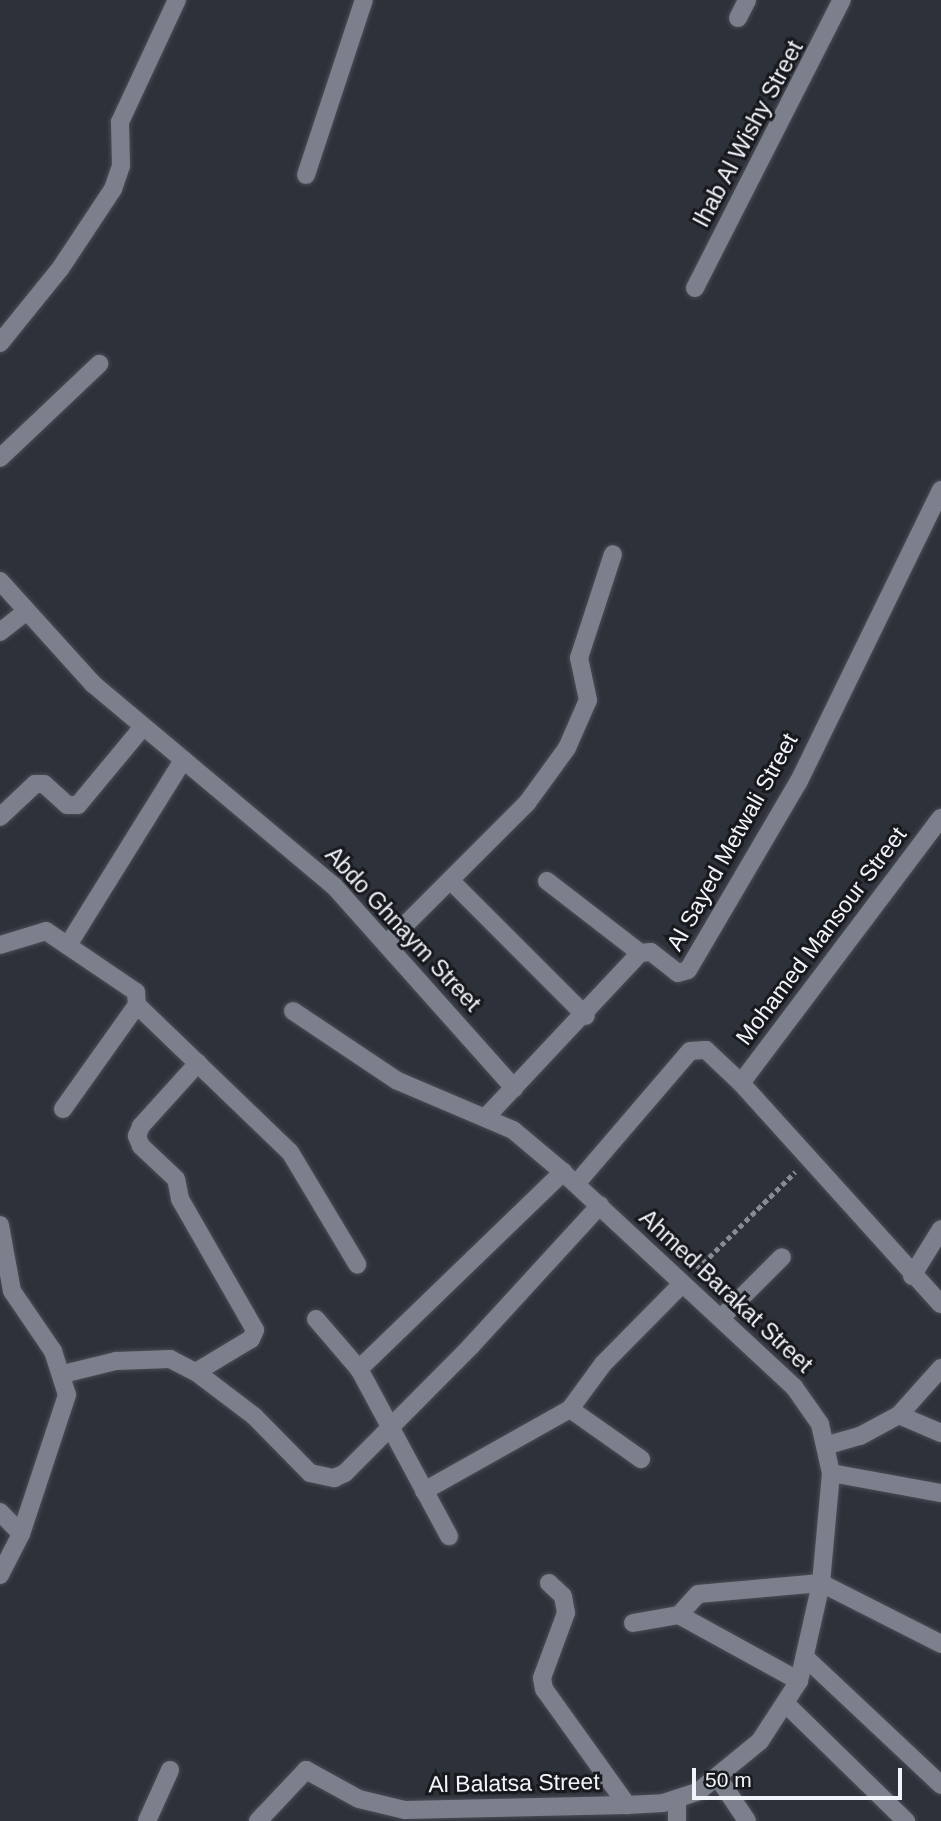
<!DOCTYPE html>
<style>
body{margin:0}
#map{position:relative;width:941px;height:1821px;overflow:hidden;background:#2d313a;font-family:Arial,sans-serif}
div>[style]{position:absolute}
[style*='--x']{left:calc(var(--x)*1px);top:calc(var(--y)*1px);width:calc(var(--w)*1px);rotate:calc(var(--a)*1deg)}
.path>*{height:4.5px;margin-top:-2.25px;transform-origin:0;background:repeating-linear-gradient(90deg,#868a92 0 5px,transparent 0 8.5px)}
.roads{filter:drop-shadow(0 0 2px #4a4d55) drop-shadow(0 0 2px #4a4d55)}
.minor>*{height:18px;margin:-9px;padding:0 9px;transform-origin:9px;border-radius:9px;background:#7c808c}
span{translate:-50% -50%;white-space:nowrap;text-align:center;line-height:1.15;-webkit-text-stroke:6px #17191d;paint-order:stroke}
.street-label{font-size:23px;color:#f2f4fb}
.scale{position:absolute;left:692px;top:1768px;width:210px;height:32px;box-sizing:border-box;border:4px solid #f2f4fb;border-top:0;padding-left:9px;font-size:21px;line-height:24px;white-space:nowrap;color:#f2f4fb;-webkit-text-stroke:5px #17191d;paint-order:stroke}
</style>
<div id="map">
<div class="path">
<i style="--x:697;--y:1269;--w:138;--a:-44.7"></i>
</div>
<div class="roads">
<div class="minor">
<i style="--x:738;--y:18;--w:20;--a:-63"></i>
<i style="--x:306;--y:175;--w:184;--a:-71.7"></i>
<i style="--x:695;--y:288;--w:323;--a:-63"></i>
<i style="--x:0;--y:343;--w:95;--a:-51"></i>
<i style="--x:60;--y:269;--w:96;--a:-56.5"></i>
<i style="--x:113;--y:189;--w:24;--a:-71"></i>
<i style="--x:121;--y:166;--w:44;--a:-91.3"></i>
<i style="--x:120;--y:122;--w:135;--a:-65"></i>
<i style="--x:0;--y:458;--w:137;--a:-43.5"></i>
<i style="--x:0;--y:581;--w:139;--a:47.9"></i>
<i style="--x:93;--y:684;--w:314;--a:40"></i>
<i style="--x:334;--y:886;--w:271;--a:48.3"></i>
<i style="--x:0;--y:632;--w:33;--a:-38"></i>
<i style="--x:0;--y:817;--w:48;--a:-43.3"></i>
<i style="--x:35;--y:784;--w:9;--a:0"></i>
<i style="--x:44;--y:784;--w:31;--a:42"></i>
<i style="--x:67;--y:805;--w:11;--a:0"></i>
<i style="--x:78;--y:805;--w:100;--a:-50.3"></i>
<i style="--x:450;--y:880;--w:192;--a:45"></i>
<i style="--x:547;--y:881;--w:118;--a:37.7"></i>
<i style="--x:388;--y:942;--w:197;--a:-45"></i>
<i style="--x:527;--y:803;--w:68;--a:-54"></i>
<i style="--x:567;--y:748;--w:52;--a:-66.4"></i>
<i style="--x:588;--y:700;--w:43;--a:-102.1"></i>
<i style="--x:579;--y:658;--w:109;--a:-71.9"></i>
<i style="--x:0;--y:945;--w:48;--a:-16.9"></i>
<i style="--x:46;--y:931;--w:109;--a:34.1"></i>
<i style="--x:136;--y:992;--w:13;--a:86"></i>
<i style="--x:68;--y:945;--w:218;--a:-58.1"></i>
<i style="--x:137;--y:1005;--w:212;--a:43.9"></i>
<i style="--x:290;--y:1152;--w:131;--a:59.1"></i>
<i style="--x:741;--y:1083;--w:332;--a:-53"></i>
<i style="--x:63;--y:1109;--w:128;--a:-54.6"></i>
<i style="--x:487;--y:1116;--w:224;--a:-46.8"></i>
<i style="--x:640;--y:953;--w:11;--a:-5"></i>
<i style="--x:651;--y:952;--w:34;--a:38"></i>
<i style="--x:678;--y:973;--w:10;--a:-17"></i>
<i style="--x:688;--y:970;--w:219;--a:-59.6"></i>
<i style="--x:799;--y:781;--w:324;--a:-64"></i>
<i style="--x:576;--y:1184;--w:175;--a:-49.4"></i>
<i style="--x:690;--y:1051;--w:16;--a:-4"></i>
<i style="--x:706;--y:1050;--w:48;--a:43.3"></i>
<i style="--x:741;--y:1083;--w:298;--a:47.9"></i>
<i style="--x:0;--y:1225;--w:67;--a:79.7"></i>
<i style="--x:12;--y:1291;--w:73;--a:55.7"></i>
<i style="--x:53;--y:1351;--w:46;--a:72.3"></i>
<i style="--x:67;--y:1395;--w:146;--a:108.3"></i>
<i style="--x:21;--y:1534;--w:46;--a:117.1"></i>
<i style="--x:912;--y:1276;--w:55;--a:-58.3"></i>
<i style="--x:721;--y:1318;--w:86;--a:-45"></i>
<i style="--x:316;--y:1319;--w:66;--a:49.3"></i>
<i style="--x:359;--y:1369;--w:190;--a:61.7"></i>
<i style="--x:359;--y:1369;--w:284;--a:-44"></i>
<i style="--x:196;--y:1372;--w:64;--a:-31"></i>
<i style="--x:251;--y:1339;--w:10;--a:-66"></i>
<i style="--x:255;--y:1330;--w:151;--a:-119.8"></i>
<i style="--x:180;--y:1199;--w:20;--a:-101"></i>
<i style="--x:176;--y:1179;--w:48;--a:-136.7"></i>
<i style="--x:141;--y:1146;--w:11;--a:-112"></i>
<i style="--x:137;--y:1136;--w:11;--a:-68"></i>
<i style="--x:141;--y:1126;--w:85;--a:-47.9"></i>
<i style="--x:63;--y:1374;--w:55;--a:-13.8"></i>
<i style="--x:116;--y:1361;--w:54;--a:-2.1"></i>
<i style="--x:170;--y:1359;--w:29;--a:27"></i>
<i style="--x:196;--y:1372;--w:73;--a:37.2"></i>
<i style="--x:254;--y:1416;--w:80;--a:45.5"></i>
<i style="--x:310;--y:1473;--w:25;--a:12"></i>
<i style="--x:334;--y:1478;--w:12;--a:-24"></i>
<i style="--x:345;--y:1473;--w:179;--a:-45.2"></i>
<i style="--x:471;--y:1346;--w:191;--a:-47.5"></i>
<i style="--x:570;--y:1409;--w:87;--a:35.2"></i>
<i style="--x:899;--y:1415;--w:46;--a:23.2"></i>
<i style="--x:828;--y:1445;--w:33;--a:-16"></i>
<i style="--x:860;--y:1436;--w:44;--a:-28.3"></i>
<i style="--x:899;--y:1415;--w:63;--a:-48.2"></i>
<i style="--x:831;--y:1473;--w:112;--a:10.3"></i>
<i style="--x:424;--y:1491;--w:167;--a:-29.3"></i>
<i style="--x:570;--y:1409;--w:56;--a:-53.7"></i>
<i style="--x:603;--y:1364;--w:111;--a:-45.4"></i>
<i style="--x:0;--y:1512;--w:30;--a:46"></i>
<i style="--x:549;--y:1583;--w:19;--a:43"></i>
<i style="--x:563;--y:1596;--w:17;--a:80"></i>
<i style="--x:566;--y:1613;--w:69;--a:110.3"></i>
<i style="--x:542;--y:1678;--w:11;--a:80"></i>
<i style="--x:544;--y:1689;--w:143;--a:54.4"></i>
<i style="--x:679;--y:1615;--w:137;--a:28.8"></i>
<i style="--x:633;--y:1623;--w:47;--a:-9.9"></i>
<i style="--x:679;--y:1615;--w:28;--a:-48"></i>
<i style="--x:698;--y:1594;--w:123;--a:-5.1"></i>
<i style="--x:821;--y:1583;--w:135;--a:26.9"></i>
<i style="--x:807;--y:1659;--w:184;--a:43.2"></i>
<i style="--x:786;--y:1704;--w:168;--a:44.3"></i>
<i style="--x:719;--y:1779;--w:50;--a:56.3"></i>
<i style="--x:677;--y:1800;--w:21;--a:90"></i>
<i style="--x:147;--y:1821;--w:56;--a:-65.7"></i>
<i style="--x:258;--y:1821;--w:70;--a:-46.7"></i>
<i style="--x:306;--y:1770;--w:60;--a:28.7"></i>
<i style="--x:359;--y:1799;--w:47;--a:13.4"></i>
<i style="--x:405;--y:1810;--w:222;--a:-1.3"></i>
<i style="--x:627;--y:1805;--w:36;--a:-3"></i>
<i style="--x:663;--y:1803;--w:38;--a:-18"></i>
<i style="--x:699;--y:1791;--w:79;--a:-39.3"></i>
<i style="--x:760;--y:1741;--w:72;--a:-57"></i>
<i style="--x:799;--y:1681;--w:100;--a:-77.3"></i>
<i style="--x:821;--y:1583;--w:110;--a:-84.8"></i>
<i style="--x:831;--y:1473;--w:50;--a:-102.7"></i>
<i style="--x:820;--y:1424;--w:45;--a:-125.1"></i>
<i style="--x:794;--y:1387;--w:316;--a:-137.1"></i>
<i style="--x:563;--y:1172;--w:65;--a:-140"></i>
<i style="--x:513;--y:1130;--w:127;--a:-156.9"></i>
<i style="--x:396;--y:1080;--w:124;--a:-146.2"></i>
</div>
</div>
<div class="street-label">
<span style="left:748px;top:134px;rotate:-62deg">Ihab Al Wishy Street</span>
<span style="left:732px;top:842px;rotate:-61deg">Al Sayed Metwali Street</span>
<span style="left:403px;top:929px;rotate:47deg">Abdo Ghnaym Street</span>
<span style="left:821px;top:936px;rotate:-53deg">Mohamed Mansour Street</span>
<span style="left:726px;top:1291px;rotate:43deg">Ahmed Barakat Street</span>
<span style="left:514px;top:1783px;rotate:-1deg">Al Balatsa Street</span>
</div>
<div class="scale">50 m</div>
</div>
